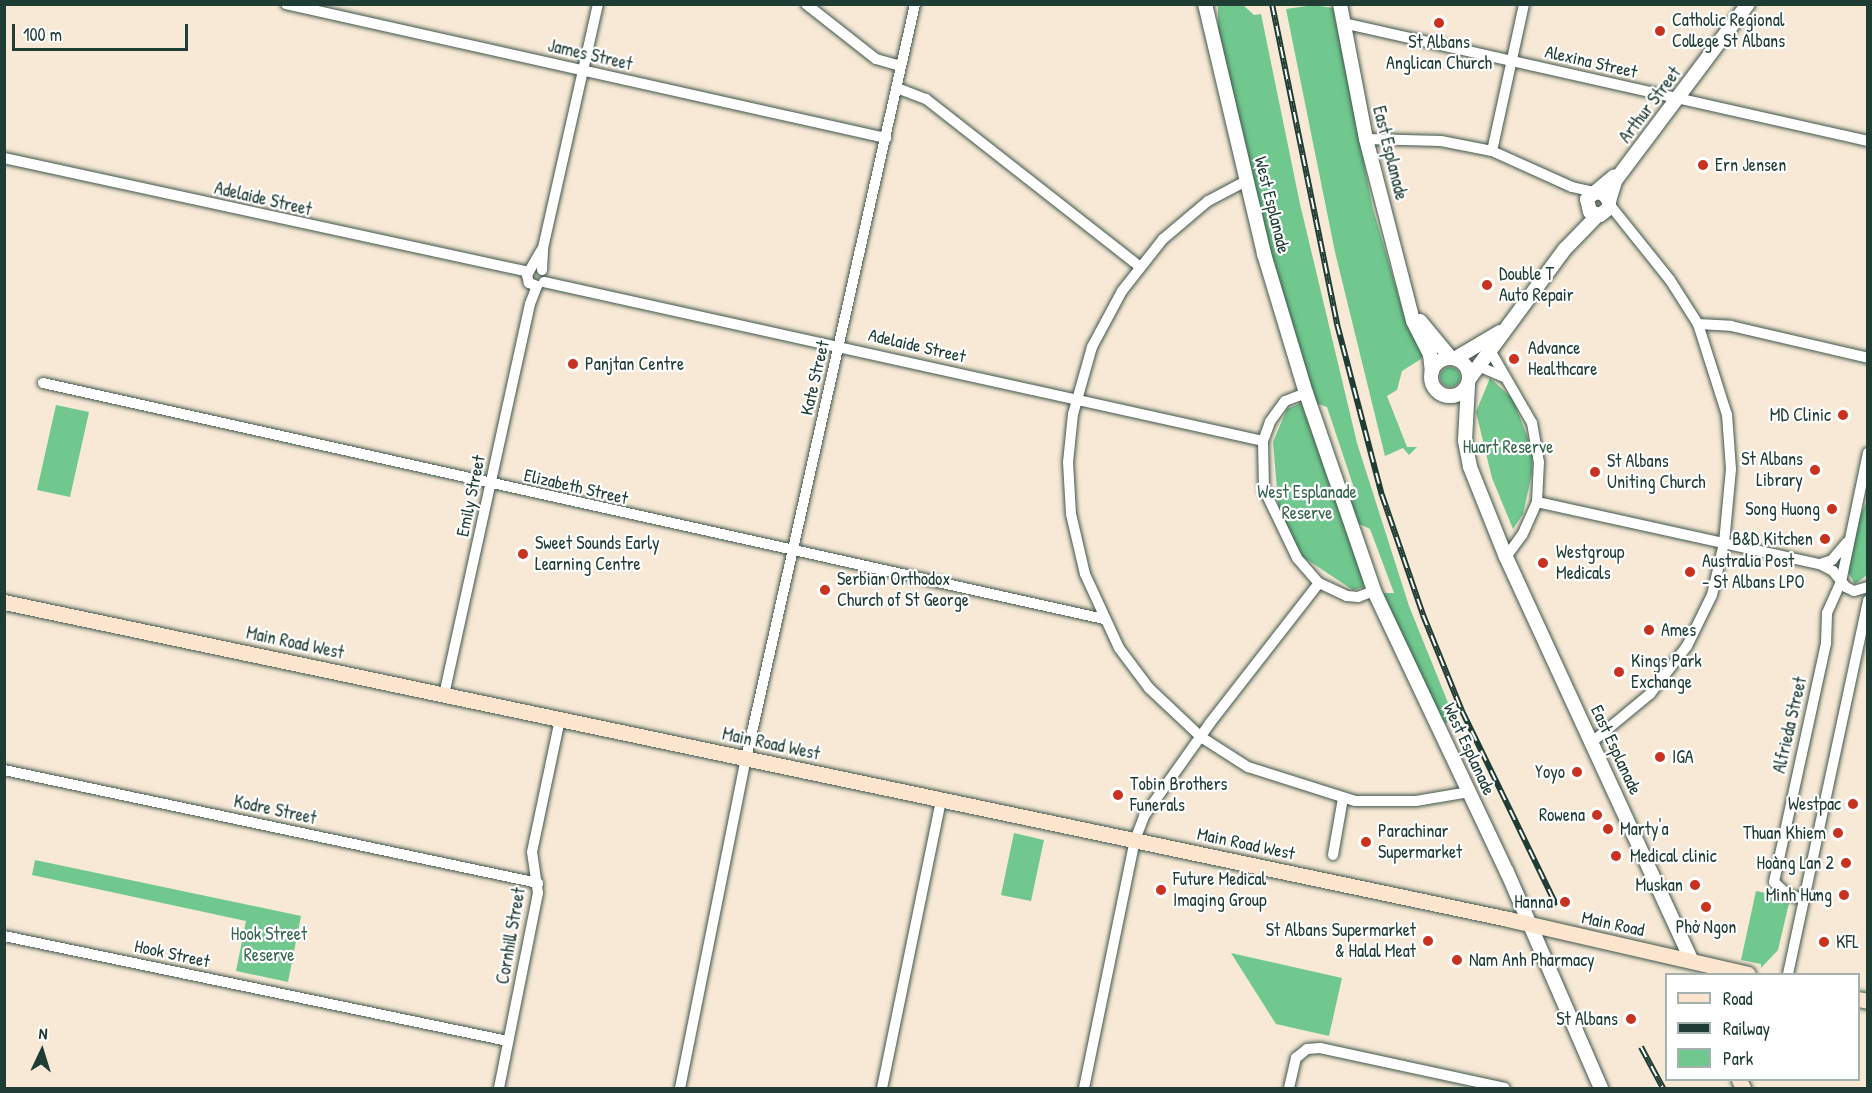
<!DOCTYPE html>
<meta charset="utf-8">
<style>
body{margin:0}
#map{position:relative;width:1872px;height:1093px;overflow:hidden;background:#f7e9d5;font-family:"Patrick Hand",sans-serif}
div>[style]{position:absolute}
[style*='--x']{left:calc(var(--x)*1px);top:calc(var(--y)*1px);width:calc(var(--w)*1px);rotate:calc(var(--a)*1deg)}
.green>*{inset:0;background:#70c88e}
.round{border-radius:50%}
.roads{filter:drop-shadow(0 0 2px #3f574c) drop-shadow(0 0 2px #3f574c)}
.minor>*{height:10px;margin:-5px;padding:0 5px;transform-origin:5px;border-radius:5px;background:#fff}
.tertiary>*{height:14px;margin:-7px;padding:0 7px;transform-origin:7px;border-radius:7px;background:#fff}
.tertiary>.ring{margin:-7px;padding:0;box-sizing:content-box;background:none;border:14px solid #fff;border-radius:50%}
.secondary>*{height:15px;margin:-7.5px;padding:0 7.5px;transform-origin:7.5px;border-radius:7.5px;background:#fbe5cf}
.rail>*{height:6px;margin-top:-3px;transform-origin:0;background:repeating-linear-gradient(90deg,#fff 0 11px,#1f3d34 0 22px);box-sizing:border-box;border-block:2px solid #1f3d34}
.dots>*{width:16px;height:16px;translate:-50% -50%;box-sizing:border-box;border:3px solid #fff;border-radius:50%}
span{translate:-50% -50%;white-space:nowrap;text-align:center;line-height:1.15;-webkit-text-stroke:4.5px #fff;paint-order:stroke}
.poi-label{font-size:18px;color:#1f3d34}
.left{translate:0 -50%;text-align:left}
.right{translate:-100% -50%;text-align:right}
.street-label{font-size:18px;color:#1f3d34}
.park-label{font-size:18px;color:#37674f}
.frame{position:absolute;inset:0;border:6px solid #1f3d34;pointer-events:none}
.legend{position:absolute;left:1665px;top:973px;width:195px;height:108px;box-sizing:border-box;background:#fff;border:2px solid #a5b1ae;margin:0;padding:8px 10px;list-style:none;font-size:18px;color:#1f3d34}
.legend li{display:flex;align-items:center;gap:12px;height:30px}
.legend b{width:30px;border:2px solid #a5b1ae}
.north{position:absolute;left:12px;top:1021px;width:60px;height:60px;-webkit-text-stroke:4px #fff;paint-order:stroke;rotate:4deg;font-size:16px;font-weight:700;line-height:24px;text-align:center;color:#1f3d34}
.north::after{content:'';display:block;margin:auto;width:21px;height:27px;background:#1f3d34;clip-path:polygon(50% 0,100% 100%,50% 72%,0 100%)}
.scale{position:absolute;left:12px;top:24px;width:176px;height:27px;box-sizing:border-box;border:3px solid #1f3d34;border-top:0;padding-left:8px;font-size:18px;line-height:21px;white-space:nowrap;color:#1f3d34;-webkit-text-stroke:4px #fff;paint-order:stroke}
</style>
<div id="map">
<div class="green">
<i style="clip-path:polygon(1218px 5px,1243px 5px,1254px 15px,1261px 14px,1300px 204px,1357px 443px,1409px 606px,1455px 720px,1442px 724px,1391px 616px,1383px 593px,1394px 593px,1370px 529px,1355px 522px,1346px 496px,1357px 497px,1327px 407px,1313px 402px,1274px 273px,1218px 29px)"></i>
<i style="clip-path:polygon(1314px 5px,1333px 8px,1373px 209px,1407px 325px,1424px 351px,1421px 359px,1402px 371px,1397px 390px,1387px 396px,1407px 447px,1417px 447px,1409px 455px,1403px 448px,1385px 456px,1335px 252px,1286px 9px)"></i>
<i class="round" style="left:1440px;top:367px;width:20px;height:20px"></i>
<i style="clip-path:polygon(1490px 378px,1513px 399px,1532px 449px,1532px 473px,1523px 514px,1513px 529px,1492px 478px,1476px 412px)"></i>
<i style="clip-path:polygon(1301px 403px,1365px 580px,1363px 587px,1353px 590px,1303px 557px,1279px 513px,1273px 442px,1287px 409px)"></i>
<i style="clip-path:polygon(56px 405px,89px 412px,70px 497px,37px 490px)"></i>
<i style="clip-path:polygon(1867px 501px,1867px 575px,1855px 584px,1848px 572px,1856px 524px)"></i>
<i style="clip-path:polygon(1014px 833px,1044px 840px,1031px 901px,1001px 895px)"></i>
<i style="clip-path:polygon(35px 860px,301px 916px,288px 982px,236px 971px,246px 921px,32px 875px)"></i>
<i style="clip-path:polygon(1756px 891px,1781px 896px,1789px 903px,1778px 950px,1761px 968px,1761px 964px,1741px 960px)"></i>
<i style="clip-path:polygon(1231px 953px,1342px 978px,1329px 1036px,1276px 1024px)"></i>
</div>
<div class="roads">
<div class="minor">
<i style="--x:286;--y:4;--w:615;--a:12.59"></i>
<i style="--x:806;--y:4;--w:89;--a:38.2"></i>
<i style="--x:876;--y:59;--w:26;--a:16"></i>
<i style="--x:1343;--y:23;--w:538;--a:12.67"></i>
<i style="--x:897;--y:88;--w:31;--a:21"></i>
<i style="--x:926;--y:99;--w:271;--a:38.1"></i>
<i style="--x:1366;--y:139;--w:75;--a:1.5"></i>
<i style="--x:1441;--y:141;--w:52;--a:11.1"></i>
<i style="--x:1492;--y:151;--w:88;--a:24.2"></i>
<i style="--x:1572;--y:187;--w:23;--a:13"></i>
<i style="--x:1492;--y:151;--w:150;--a:-77.7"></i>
<i style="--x:4;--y:158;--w:537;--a:12.25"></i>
<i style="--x:1246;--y:181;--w:43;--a:152.2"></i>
<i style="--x:1208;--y:201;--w:59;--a:139.8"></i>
<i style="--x:1163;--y:239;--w:66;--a:128.3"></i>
<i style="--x:1122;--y:291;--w:64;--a:118.2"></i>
<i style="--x:1092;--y:347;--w:70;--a:105.8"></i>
<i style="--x:1073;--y:414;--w:48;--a:95.9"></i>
<i style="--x:1068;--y:462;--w:52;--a:86.7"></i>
<i style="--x:1071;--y:514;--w:62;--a:76.9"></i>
<i style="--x:1085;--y:574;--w:81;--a:65.3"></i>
<i style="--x:1119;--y:648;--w:50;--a:53.1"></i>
<i style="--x:1149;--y:688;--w:71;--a:43.3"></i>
<i style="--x:1201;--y:737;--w:56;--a:32.6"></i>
<i style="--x:1248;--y:767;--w:112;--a:17.6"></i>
<i style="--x:1355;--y:801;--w:61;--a:0"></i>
<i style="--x:1416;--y:801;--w:54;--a:-9.6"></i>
<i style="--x:542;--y:270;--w:22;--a:-87"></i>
<i style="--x:543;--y:248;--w:250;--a:-77.3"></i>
<i style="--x:544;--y:282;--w:736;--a:12.47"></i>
<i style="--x:537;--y:286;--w:9;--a:-159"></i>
<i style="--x:529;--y:283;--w:8;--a:-104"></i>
<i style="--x:527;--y:275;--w:28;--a:-60"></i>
<i style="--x:1698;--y:324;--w:33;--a:3"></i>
<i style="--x:1731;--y:326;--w:141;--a:13.1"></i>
<i style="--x:1491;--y:352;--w:82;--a:60"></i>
<i style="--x:1532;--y:423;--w:40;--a:80"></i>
<i style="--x:1539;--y:462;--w:40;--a:92.9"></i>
<i style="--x:1537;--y:502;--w:36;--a:114"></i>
<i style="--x:1522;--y:535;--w:27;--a:126"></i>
<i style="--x:1478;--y:366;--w:28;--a:23"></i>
<i style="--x:43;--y:383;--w:1087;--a:12.54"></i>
<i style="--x:1306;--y:393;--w:22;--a:159"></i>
<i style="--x:1285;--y:401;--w:26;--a:126"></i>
<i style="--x:1270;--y:422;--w:20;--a:110"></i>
<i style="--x:1263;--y:441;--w:48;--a:88.8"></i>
<i style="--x:1264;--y:489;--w:76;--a:64.4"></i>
<i style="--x:1297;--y:558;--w:33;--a:49"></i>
<i style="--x:1319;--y:583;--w:31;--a:25"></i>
<i style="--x:1347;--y:596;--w:11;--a:5"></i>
<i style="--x:1358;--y:597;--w:17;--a:-21"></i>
<i style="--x:1537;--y:502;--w:290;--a:12.4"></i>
<i style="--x:1820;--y:564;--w:15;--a:28"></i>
<i style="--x:1833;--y:571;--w:21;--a:51"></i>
<i style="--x:1846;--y:587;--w:9;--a:27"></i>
<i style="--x:1854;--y:591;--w:15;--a:-16"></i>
<i style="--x:1820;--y:564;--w:13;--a:-18"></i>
<i style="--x:1832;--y:560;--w:23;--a:-50"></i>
<i style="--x:444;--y:695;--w:400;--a:-77.6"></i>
<i style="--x:530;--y:304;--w:19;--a:-69"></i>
<i style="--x:1592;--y:742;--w:75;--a:-39.6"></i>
<i style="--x:1650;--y:694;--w:61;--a:-52.4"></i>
<i style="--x:1687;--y:646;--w:57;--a:-63.9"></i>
<i style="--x:1712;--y:595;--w:53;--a:-77"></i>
<i style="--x:1724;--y:543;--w:74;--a:-84.6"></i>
<i style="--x:1731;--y:469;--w:54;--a:-94.2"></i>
<i style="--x:1727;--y:415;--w:96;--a:-107.7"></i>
<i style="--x:1698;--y:324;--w:52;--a:-122.5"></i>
<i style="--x:1670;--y:280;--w:96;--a:-128.7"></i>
<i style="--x:4;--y:770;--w:546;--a:11.95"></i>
<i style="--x:1333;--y:855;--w:58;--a:-80"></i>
<i style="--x:1804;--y:899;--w:16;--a:-166"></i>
<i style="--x:1788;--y:895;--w:19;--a:-137"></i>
<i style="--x:1774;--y:882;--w:245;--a:-77.7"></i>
<i style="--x:1826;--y:643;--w:30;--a:-88"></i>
<i style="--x:1827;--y:613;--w:34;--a:-66"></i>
<i style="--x:1841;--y:582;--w:132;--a:-78.2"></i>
<i style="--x:4;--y:936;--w:515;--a:11.77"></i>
<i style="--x:1788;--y:974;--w:382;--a:-77.9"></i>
<i style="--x:499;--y:1088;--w:199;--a:-78.7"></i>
<i style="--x:538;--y:893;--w:41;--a:-98.3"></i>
<i style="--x:532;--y:852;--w:136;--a:-78.1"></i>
<i style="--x:680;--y:1088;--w:336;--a:-78.7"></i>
<i style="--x:746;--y:759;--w:774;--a:-77.38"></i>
<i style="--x:882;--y:1088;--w:294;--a:-78.4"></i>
<i style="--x:1084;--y:1088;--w:253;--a:-78.4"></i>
<i style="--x:1135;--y:840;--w:26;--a:-69"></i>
<i style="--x:1144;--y:816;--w:114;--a:-54.6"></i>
<i style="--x:1210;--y:723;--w:177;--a:-52.1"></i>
<i style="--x:1289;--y:1088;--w:31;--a:-77"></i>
<i style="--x:1296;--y:1058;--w:14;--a:-39"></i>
<i style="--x:1307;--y:1049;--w:13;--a:-4"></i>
<i style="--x:1320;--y:1048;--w:189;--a:12.2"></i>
</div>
<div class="tertiary">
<i style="--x:1205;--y:4;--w:257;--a:76.7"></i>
<i style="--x:1264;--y:254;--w:145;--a:73.2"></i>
<i style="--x:1306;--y:393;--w:209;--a:71"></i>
<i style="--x:1374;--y:591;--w:311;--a:64.7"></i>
<i style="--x:1507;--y:872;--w:236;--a:66.5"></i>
<i style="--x:1340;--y:4;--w:137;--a:79.1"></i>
<i style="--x:1366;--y:139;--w:188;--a:75.5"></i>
<i style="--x:1413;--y:321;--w:37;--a:63"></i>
<i style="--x:1430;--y:354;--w:18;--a:84"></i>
<i style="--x:1596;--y:192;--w:8;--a:14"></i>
<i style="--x:1604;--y:194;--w:9;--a:54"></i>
<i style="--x:1609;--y:201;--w:7;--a:90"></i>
<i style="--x:1609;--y:208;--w:11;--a:142"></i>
<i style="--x:1600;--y:215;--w:10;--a:-163"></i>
<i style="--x:1590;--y:212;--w:13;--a:-103"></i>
<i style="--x:1587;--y:199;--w:35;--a:-40"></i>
<i style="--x:1609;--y:201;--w:21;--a:-73"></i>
<i style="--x:1615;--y:181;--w:221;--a:-53.1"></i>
<i style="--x:1420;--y:321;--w:47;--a:50.2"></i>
<i class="ring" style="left:1431px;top:358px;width:24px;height:24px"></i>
<i style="--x:1456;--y:358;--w:51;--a:-30.6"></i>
<i style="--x:1469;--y:379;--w:162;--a:-53.6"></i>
<i style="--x:1565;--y:249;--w:47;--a:-45.9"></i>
<i style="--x:1468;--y:385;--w:56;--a:93.1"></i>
<i style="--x:1465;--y:441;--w:26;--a:79"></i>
<i style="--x:1470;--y:467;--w:97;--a:68.2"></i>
<i style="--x:1506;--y:557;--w:443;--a:65.3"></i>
</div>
<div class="secondary">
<i style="--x:4;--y:602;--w:1537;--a:11.9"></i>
<i style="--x:1508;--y:919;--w:246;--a:12.9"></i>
<i style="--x:1858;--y:999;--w:10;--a:11"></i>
<i style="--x:1739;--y:1080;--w:9;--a:63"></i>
</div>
</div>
<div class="rail">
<i style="--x:1272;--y:4;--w:327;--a:78.5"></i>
<i style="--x:1337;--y:324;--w:177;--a:75.3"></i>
<i style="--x:1382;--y:495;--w:127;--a:71.1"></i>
<i style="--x:1423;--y:615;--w:104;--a:67.9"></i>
<i style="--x:1462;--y:711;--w:216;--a:64.1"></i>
<i style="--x:1641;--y:1047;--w:47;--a:61.8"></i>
</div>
<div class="dots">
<i style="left:1439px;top:23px;background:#c8321e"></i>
<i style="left:1660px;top:31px;background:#c8321e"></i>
<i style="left:1703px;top:165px;background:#c8321e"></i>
<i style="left:1487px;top:285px;background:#c8321e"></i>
<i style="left:1514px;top:359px;background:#c8321e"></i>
<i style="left:573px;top:364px;background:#c8321e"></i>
<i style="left:1843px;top:415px;background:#c8321e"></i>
<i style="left:1815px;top:470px;background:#c8321e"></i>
<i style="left:1595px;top:472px;background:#c8321e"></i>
<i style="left:1832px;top:509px;background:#c8321e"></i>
<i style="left:1825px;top:539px;background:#c8321e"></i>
<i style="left:523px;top:554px;background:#c8321e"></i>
<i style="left:1543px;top:563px;background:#c8321e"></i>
<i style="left:1690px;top:572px;background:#c8321e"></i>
<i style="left:825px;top:590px;background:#c8321e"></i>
<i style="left:1649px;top:630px;background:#c8321e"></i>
<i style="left:1619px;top:672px;background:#c8321e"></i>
<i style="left:1660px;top:757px;background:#c8321e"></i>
<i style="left:1577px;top:772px;background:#c8321e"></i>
<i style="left:1118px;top:795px;background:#c8321e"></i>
<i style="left:1853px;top:804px;background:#c8321e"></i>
<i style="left:1597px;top:815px;background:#c8321e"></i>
<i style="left:1608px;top:829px;background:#c8321e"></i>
<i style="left:1838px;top:833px;background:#c8321e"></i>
<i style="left:1366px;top:842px;background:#c8321e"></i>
<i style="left:1616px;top:856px;background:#c8321e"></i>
<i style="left:1846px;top:863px;background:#c8321e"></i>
<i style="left:1695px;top:885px;background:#c8321e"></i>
<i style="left:1161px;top:890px;background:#c8321e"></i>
<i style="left:1844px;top:895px;background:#c8321e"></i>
<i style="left:1565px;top:902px;background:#c8321e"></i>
<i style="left:1706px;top:907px;background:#c8321e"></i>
<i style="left:1428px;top:941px;background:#c8321e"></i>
<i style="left:1824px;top:942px;background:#c8321e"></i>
<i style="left:1457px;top:960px;background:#c8321e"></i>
<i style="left:1631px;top:1019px;background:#c8321e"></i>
</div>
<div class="poi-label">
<span class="left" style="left:1672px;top:31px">Catholic Regional<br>College St Albans</span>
<span style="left:1439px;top:53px">St Albans<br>Anglican Church</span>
<span class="left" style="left:1715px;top:165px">Ern Jensen</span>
<span class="left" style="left:1499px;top:285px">Double T<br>Auto Repair</span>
<span class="left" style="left:1528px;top:359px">Advance<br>Healthcare</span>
<span class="left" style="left:585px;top:364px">Panjtan Centre</span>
<span class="right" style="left:1831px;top:415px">MD Clinic</span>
<span class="right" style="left:1803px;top:470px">St Albans<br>Library</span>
<span class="left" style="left:1607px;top:472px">St Albans<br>Uniting Church</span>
<span class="right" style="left:1820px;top:509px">Song Huong</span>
<span class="right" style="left:1813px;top:539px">B&amp;D Kitchen</span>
<span class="left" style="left:535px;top:554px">Sweet Sounds Early<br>Learning Centre</span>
<span class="left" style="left:1556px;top:563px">Westgroup<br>Medicals</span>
<span class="left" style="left:1702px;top:572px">Australia Post<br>- St Albans LPO</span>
<span class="left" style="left:837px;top:590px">Serbian Orthodox<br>Church of St George</span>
<span class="left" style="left:1661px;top:630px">Ames</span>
<span class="left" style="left:1631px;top:672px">Kings Park<br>Exchange</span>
<span class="left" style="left:1672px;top:757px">IGA</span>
<span class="right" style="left:1565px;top:772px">Yoyo</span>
<span class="left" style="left:1130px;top:795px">Tobin Brothers<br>Funerals</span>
<span class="right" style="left:1841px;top:804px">Westpac</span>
<span class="right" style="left:1585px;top:815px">Rowena</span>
<span class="left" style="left:1620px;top:829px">Marty'a</span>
<span class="left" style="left:1378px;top:842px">Parachinar<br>Supermarket</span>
<span class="right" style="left:1826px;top:833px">Thuan Khiem</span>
<span class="left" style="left:1630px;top:856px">Medical clinic</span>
<span class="right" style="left:1834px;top:863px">Hoàng Lan 2</span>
<span class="left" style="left:1173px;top:890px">Future Medical<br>Imaging Group</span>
<span class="right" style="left:1683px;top:885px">Muskan</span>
<span class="right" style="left:1832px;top:895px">Minh Hưng</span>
<span class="right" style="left:1553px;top:902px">Hanna</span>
<span style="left:1706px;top:927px">Phở Ngon</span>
<span class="right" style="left:1416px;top:941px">St Albans Supermarket<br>&amp; Halal Meat</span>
<span class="left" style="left:1836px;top:942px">KFL</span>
<span class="left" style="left:1469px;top:960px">Nam Anh Pharmacy</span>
<span class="right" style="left:1618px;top:1019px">St Albans</span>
</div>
<div class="street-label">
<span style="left:590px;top:55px;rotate:13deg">James Street</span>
<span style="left:1591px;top:62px;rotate:13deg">Alexina Street</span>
<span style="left:1650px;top:105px;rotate:-53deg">Arthur Street</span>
<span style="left:1390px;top:153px;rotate:76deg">East Esplanade</span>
<span style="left:263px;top:199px;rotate:13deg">Adelaide Street</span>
<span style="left:1272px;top:205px;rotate:76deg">West Esplanade</span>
<span style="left:917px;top:346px;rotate:13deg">Adelaide Street</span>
<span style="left:815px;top:378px;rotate:-77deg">Kate Street</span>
<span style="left:576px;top:487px;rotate:13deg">Elizabeth Street</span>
<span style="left:471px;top:496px;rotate:-78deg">Emily Street</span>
<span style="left:295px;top:643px;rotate:12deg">Main Road West</span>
<span style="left:1790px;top:725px;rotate:-77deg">Alfrieda Street</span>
<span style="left:771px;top:744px;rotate:12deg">Main Road West</span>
<span style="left:1469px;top:749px;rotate:65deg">West Esplanade</span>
<span style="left:1616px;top:750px;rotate:65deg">East Esplanade</span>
<span style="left:275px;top:810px;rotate:12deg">Kodre Street</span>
<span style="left:1246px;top:844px;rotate:12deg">Main Road West</span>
<span style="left:1613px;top:924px;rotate:12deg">Main Road</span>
<span style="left:511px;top:936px;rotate:-80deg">Cornhill Street</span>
<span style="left:172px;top:954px;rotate:12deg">Hook Street</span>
</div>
<div class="park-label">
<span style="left:1508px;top:447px">Huart Reserve</span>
<span style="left:1307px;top:503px">West Esplanade<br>Reserve</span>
<span style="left:269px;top:945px">Hook Street<br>Reserve</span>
</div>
<div class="frame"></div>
<ul class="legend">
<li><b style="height:8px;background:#fbe5cf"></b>Road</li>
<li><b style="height:8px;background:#1f3d34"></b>Railway</li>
<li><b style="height:16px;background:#70c88e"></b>Park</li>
</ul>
<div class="north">N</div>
<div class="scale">100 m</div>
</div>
